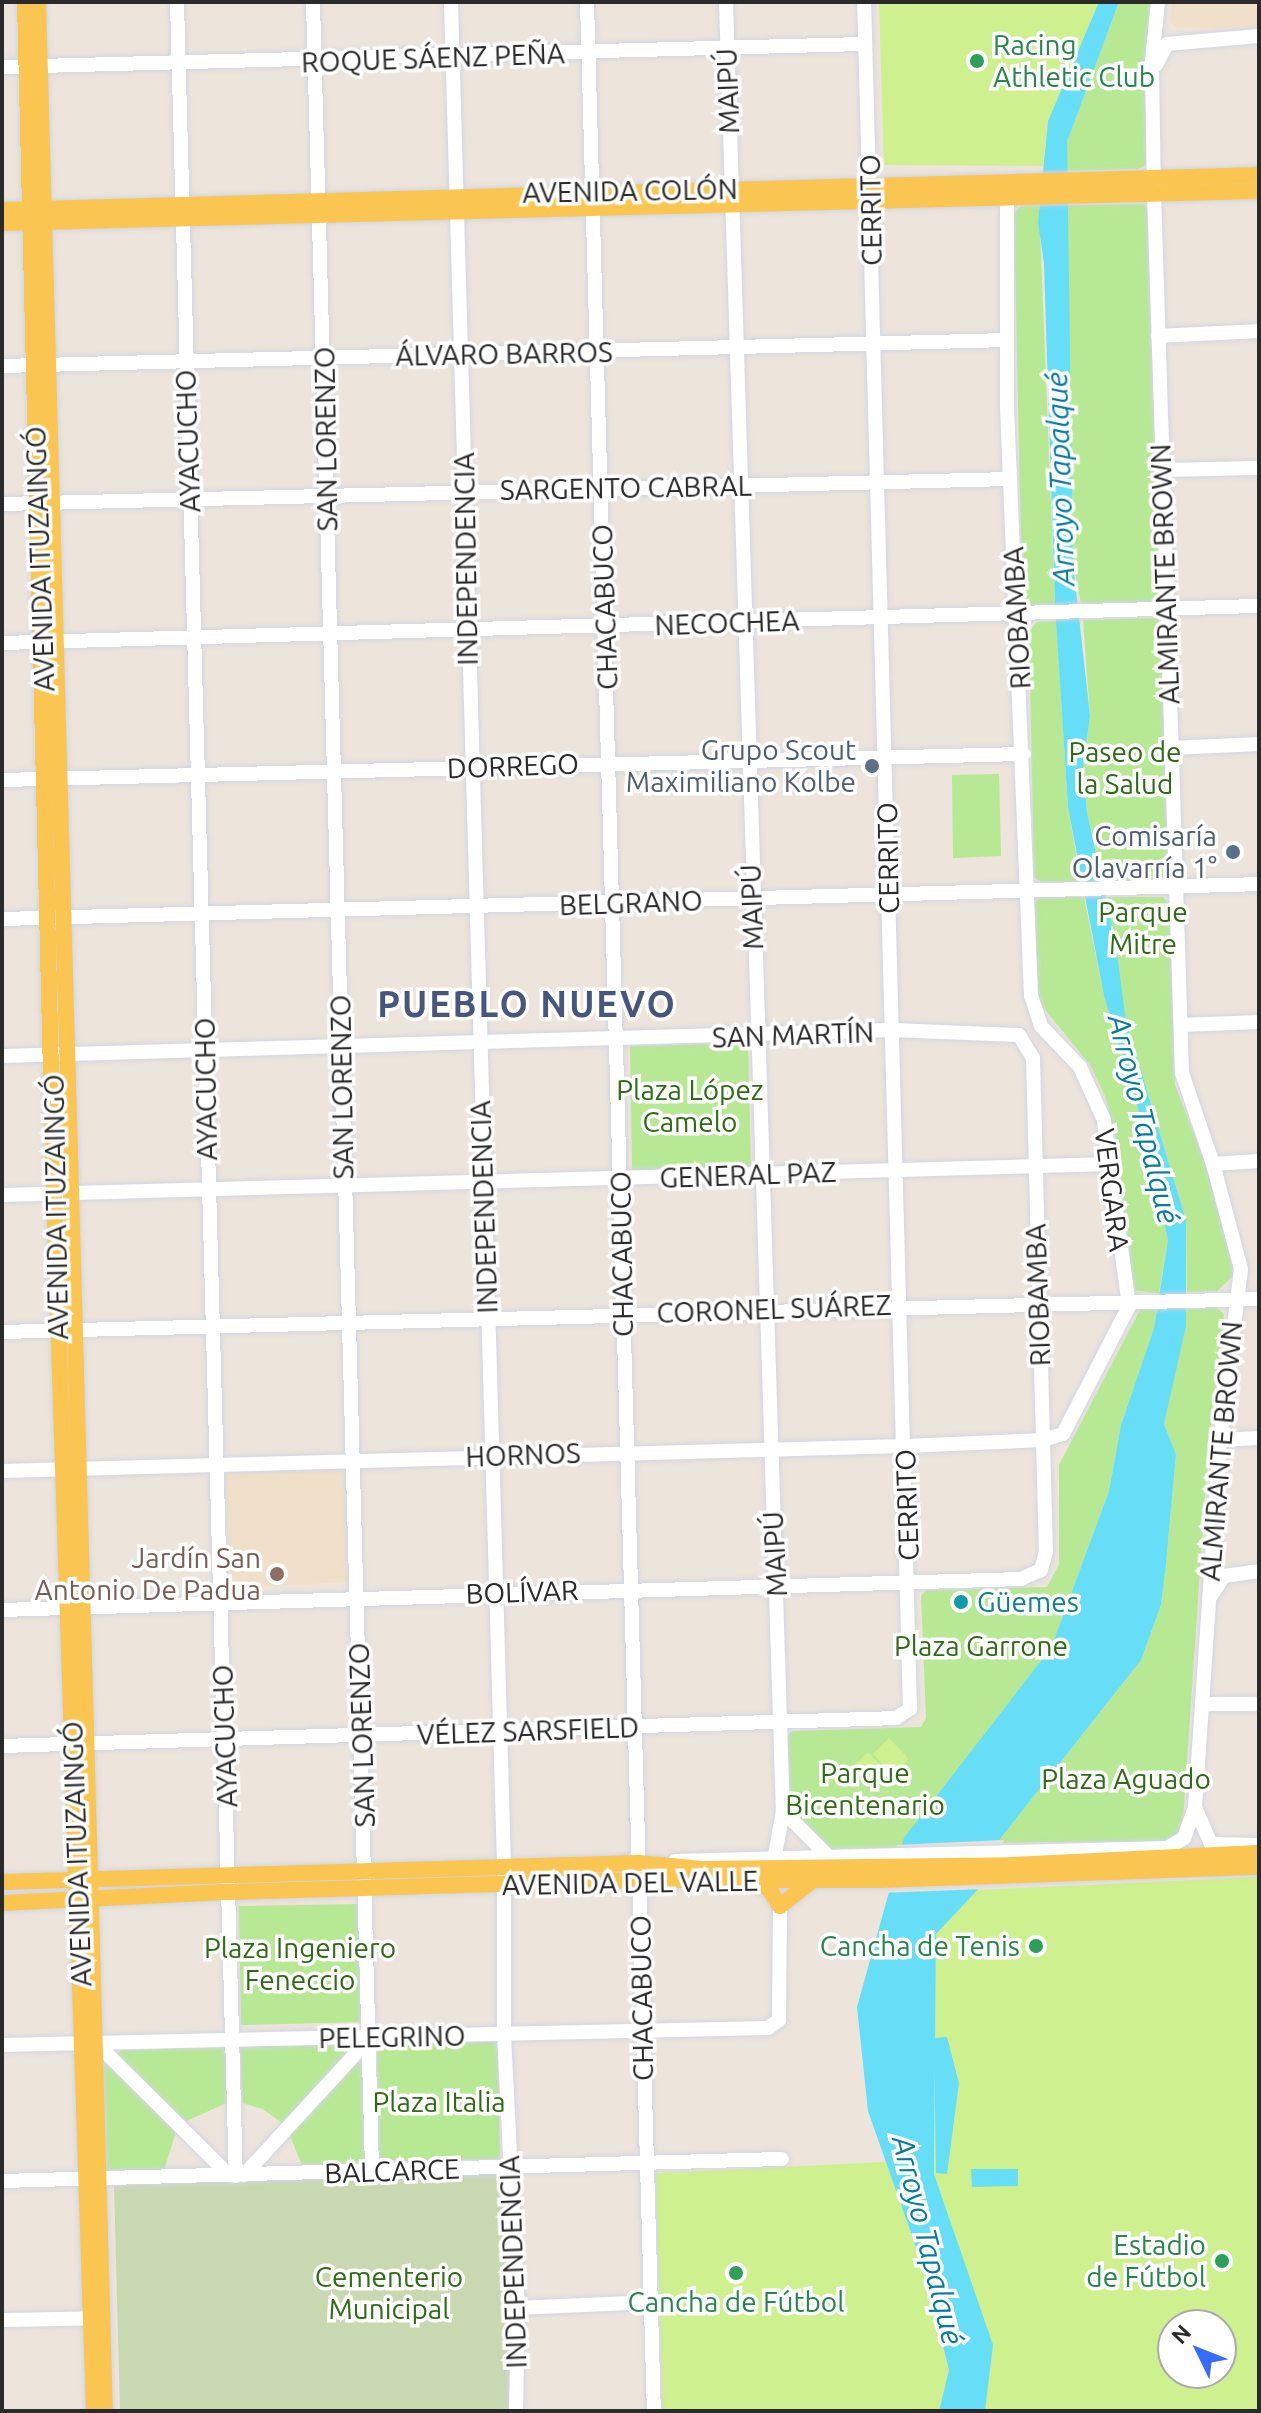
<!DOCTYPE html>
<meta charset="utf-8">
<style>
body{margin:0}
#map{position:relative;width:1261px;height:2413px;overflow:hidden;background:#ede4db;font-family:Ubuntu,sans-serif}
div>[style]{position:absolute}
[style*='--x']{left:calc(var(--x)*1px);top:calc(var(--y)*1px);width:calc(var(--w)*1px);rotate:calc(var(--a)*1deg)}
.education>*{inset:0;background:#f0e0c9}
.green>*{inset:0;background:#b7e893}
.cemetery>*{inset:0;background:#c8d8b1}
.pitch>*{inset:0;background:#cff08e}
.water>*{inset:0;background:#66def7}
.pier>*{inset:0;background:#ede4db}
.roads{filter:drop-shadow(0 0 2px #d0d6e4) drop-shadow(0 0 2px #d0d6e4)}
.minor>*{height:14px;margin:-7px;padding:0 7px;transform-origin:7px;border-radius:7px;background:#fff}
.major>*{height:16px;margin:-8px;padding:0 8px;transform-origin:8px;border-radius:8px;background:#fbc552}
.dots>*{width:22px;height:22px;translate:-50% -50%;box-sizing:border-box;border:4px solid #fff;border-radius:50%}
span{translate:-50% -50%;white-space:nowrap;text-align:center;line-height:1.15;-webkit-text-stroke:7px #fff;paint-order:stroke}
.leisure-label{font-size:28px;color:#27864d}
.left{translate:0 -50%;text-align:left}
.right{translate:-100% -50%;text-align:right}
.street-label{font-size:28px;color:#2a2a2a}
.service-label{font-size:28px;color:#4e5e75}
.park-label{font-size:28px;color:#2f6c15}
.education-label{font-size:28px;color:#785e54}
.culture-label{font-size:28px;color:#0d838f}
.water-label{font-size:30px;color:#037ba5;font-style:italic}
.district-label{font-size:36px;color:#47567e;font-weight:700;letter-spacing:2px}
.frame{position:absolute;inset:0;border:4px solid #2a2a2a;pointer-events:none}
.north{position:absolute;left:1157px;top:2309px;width:80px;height:80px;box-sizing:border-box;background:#fff;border:2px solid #aaa;border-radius:50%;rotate:313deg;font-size:22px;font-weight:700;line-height:32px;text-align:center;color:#2a2a2a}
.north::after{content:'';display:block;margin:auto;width:28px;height:36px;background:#366dff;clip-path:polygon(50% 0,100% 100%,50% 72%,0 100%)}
</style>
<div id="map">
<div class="education">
<i style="clip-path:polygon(1172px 2px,1259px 2px,1259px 27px,1177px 28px,1170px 21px)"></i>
<i style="clip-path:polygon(343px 1464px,348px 1582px,231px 1588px,226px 1469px)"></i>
</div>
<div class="green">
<i style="clip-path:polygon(1119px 2px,1153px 2px,1149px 163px,1138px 169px,1067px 171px,1067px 142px)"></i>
<i style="clip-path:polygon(1144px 204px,1150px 211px,1161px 593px,1153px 603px,1081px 605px,1073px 563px,1068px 409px,1068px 205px)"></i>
<i style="clip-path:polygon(1022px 205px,1039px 205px,1055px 606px,1032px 606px,1022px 596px,1014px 213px)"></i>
<i style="clip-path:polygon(1156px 618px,1163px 623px,1168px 872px,1160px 881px,1103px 882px,1087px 812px,1083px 767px,1090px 716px,1083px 620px)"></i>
<i style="clip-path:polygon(1056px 621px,1068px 807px,1081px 882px,1041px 882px,1034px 877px,1029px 631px,1037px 622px)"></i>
<i style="clip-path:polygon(999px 774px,1001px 856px,953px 858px,952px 775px)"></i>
<i style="clip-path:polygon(1040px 897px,1084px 897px,1104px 996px,1139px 1112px,1168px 1240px,1159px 1293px,1136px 1291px,1128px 1276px,1119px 1153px,1105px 1096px,1090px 1065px,1038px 1001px,1034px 903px)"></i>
<i style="clip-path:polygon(1106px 897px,1163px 897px,1171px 906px,1175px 1085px,1204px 1159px,1232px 1257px,1233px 1276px,1217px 1291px,1187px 1292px,1186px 1220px,1126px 1021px)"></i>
<i style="clip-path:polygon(748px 1043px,751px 1167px,632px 1170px,630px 1046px)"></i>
<i style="clip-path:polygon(1215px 1306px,1224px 1314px,1208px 1453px,1182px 1835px,1173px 1841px,997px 1843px,1141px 1660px,1161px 1605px,1166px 1564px,1176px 1454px,1164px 1424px,1187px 1307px)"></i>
<i style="clip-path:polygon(1141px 1308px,1157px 1308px,1154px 1328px,1121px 1425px,1109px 1491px,1051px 1648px,900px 1848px,827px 1849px,789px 1811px,786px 1738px,792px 1731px,921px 1727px,926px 1718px,921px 1596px,926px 1590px,1047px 1587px,1059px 1564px,1059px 1465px)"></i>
<i style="clip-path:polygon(360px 1904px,362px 2022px,241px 2025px,239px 1906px)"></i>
<i style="clip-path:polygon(498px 2041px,500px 2159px,379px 2162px,377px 2044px)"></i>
<i style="clip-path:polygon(240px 2043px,337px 2043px,346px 2054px,282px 2123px,263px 2109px,242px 2103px)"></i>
<i style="clip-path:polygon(228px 2044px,229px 2102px,184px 2122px,117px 2055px,125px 2046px)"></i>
<i style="clip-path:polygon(356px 2061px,365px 2066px,367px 2167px,303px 2168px,289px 2133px)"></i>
<i style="clip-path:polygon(108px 2063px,176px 2132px,164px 2170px,105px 2170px,100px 2071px)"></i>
</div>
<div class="cemetery">
<i style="clip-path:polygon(506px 2172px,512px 2411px,120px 2411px,114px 2185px)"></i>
</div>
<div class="pitch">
<i style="clip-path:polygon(879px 2px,1099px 2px,1048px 121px,1043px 166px,884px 165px)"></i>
<i style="clip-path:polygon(889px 1738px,909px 1759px,893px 1775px,873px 1754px)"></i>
<i style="clip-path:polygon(868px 1752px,888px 1773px,872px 1789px,851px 1768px)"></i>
<i style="clip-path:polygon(evenodd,1259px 1877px,1259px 2411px,985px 2411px,992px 2345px,934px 2174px,936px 1934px,977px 1890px,1259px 1877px,1173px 2325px,1221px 2325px,1221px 2373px,1173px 2373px,1173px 2325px)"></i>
<i style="clip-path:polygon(886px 2162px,924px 2270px,949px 2371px,939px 2411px,662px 2411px,655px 2173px)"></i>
</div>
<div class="water">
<i style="clip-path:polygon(1099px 2px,1119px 2px,1067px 142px,1073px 563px,1090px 716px,1083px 767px,1087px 812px,1115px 939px,1126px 1021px,1186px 1220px,1186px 1326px,1164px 1424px,1176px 1454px,1166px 1564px,1161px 1605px,1141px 1660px,997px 1843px,984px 1883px,936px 1934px,934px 2174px,993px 2345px,985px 2411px,939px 2411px,949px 2370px,924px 2270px,868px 2111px,857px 2007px,904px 1838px,1051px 1648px,1109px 1491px,1121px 1425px,1154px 1328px,1168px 1240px,1139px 1112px,1104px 996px,1068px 807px,1055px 606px,1044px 264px,1038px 222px,1048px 121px)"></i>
<i style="clip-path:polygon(947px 2037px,959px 2083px,947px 2174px,936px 2173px,934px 2038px)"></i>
<i style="clip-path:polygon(971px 2169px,1018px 2169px,1018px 2186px,972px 2187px)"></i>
</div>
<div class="pier">
<i style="clip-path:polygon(1004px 1840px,983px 1889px,882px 1893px,897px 1845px)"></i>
</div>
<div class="roads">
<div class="minor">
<i style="--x:177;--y:2;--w:2175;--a:88.45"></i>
<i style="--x:313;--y:2;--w:2171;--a:88.44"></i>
<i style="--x:451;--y:2;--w:1866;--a:88.37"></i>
<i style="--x:504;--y:1867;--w:168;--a:90"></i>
<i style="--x:504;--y:2035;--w:273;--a:87.1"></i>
<i style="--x:518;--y:2308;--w:103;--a:91.1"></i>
<i style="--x:587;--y:2;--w:2410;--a:88.41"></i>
<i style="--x:726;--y:2;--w:1810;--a:88.2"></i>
<i style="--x:783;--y:1811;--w:45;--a:100.3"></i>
<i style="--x:1156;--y:65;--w:24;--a:-62"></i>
<i style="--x:1167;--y:44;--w:92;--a:-5"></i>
<i style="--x:2;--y:67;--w:862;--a:-1.53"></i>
<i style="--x:1158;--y:336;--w:101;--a:-2.8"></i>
<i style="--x:2;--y:366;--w:1004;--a:-1.48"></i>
<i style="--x:1162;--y:470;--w:97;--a:-1.2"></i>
<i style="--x:2;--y:504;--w:1008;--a:-1.42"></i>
<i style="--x:2;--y:643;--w:1258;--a:-1.69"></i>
<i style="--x:1171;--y:748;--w:88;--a:-2.6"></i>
<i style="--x:2;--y:780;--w:1022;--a:-1.46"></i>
<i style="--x:2;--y:919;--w:1257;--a:-1.59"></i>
<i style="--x:1181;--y:1025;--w:78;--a:-2.2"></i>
<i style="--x:2;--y:1056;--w:891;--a:-1.67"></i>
<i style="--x:893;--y:1030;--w:126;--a:2.3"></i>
<i style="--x:1019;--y:1035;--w:27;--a:59"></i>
<i style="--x:1033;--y:1058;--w:494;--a:88.5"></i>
<i style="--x:1046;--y:1552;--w:19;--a:106"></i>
<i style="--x:1041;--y:1570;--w:22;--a:156"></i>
<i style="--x:1021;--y:1579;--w:1019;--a:178.26"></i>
<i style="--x:1213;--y:1164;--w:46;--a:-3.7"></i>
<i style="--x:2;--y:1195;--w:1108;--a:-1.6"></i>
<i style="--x:2;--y:1332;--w:1257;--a:-1.5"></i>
<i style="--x:1220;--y:1440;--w:39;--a:-3"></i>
<i style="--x:2;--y:1471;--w:903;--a:-1.59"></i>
<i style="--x:905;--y:1446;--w:138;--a:-2.5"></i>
<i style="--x:1043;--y:1440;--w:21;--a:-17"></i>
<i style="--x:1063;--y:1434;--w:144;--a:-62.7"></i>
<i style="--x:1129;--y:1306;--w:188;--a:-97.7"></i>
<i style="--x:1104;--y:1120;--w:58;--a:-114.4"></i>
<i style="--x:1080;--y:1067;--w:57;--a:-133.6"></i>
<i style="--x:1041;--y:1026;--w:32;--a:-108"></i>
<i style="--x:1031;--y:996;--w:591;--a:-92.33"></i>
<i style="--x:1007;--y:405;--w:218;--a:-90"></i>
<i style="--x:1211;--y:1596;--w:24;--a:-57"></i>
<i style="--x:1224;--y:1576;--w:35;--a:-8"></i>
<i style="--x:1202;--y:1704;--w:57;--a:0"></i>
<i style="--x:2;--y:1746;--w:894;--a:-1.79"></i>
<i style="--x:896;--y:1718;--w:17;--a:-33"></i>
<i style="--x:910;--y:1709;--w:1708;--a:-91.54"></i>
<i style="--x:1195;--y:1807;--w:40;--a:66.6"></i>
<i style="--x:1211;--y:1844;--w:48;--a:1.2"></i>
<i style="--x:783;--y:1811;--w:64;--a:45"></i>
<i style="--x:675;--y:1861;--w:492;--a:-1.5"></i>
<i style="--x:1167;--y:1848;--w:20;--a:-30"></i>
<i style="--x:1184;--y:1838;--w:33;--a:-70"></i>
<i style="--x:1195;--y:1807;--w:368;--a:-86.1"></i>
<i style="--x:1220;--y:1440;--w:172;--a:-83"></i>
<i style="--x:1241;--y:1269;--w:109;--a:-104.9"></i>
<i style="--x:1213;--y:1164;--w:96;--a:-108.8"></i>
<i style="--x:1182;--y:1073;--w:879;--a:-91.82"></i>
<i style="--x:1154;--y:194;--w:133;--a:-90.9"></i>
<i style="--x:1152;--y:61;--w:59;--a:-84.2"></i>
<i style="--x:95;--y:2042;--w:189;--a:44.8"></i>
<i style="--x:2;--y:2045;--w:766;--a:-1.27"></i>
<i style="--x:768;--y:2028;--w:14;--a:-36"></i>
<i style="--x:779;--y:2020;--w:114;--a:-89.5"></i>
<i style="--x:244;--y:2175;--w:185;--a:-47.4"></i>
<i style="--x:2;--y:2181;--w:780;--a:-1.62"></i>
<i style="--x:518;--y:2308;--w:133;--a:-2.6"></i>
<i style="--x:2;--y:2320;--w:100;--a:-1.1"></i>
</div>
<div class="major">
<i style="--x:25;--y:2;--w:1192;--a:88.61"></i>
<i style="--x:54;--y:1194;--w:1218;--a:88.12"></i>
<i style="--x:38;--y:2;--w:2410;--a:88.41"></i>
<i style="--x:2;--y:210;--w:1257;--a:-1.59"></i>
<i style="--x:2;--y:223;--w:1257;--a:-1.46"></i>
<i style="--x:2;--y:1882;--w:637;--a:-1.71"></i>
<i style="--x:639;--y:1863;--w:63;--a:5.4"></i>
<i style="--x:702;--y:1869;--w:309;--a:-0.7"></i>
<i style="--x:1011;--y:1865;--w:248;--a:-2.8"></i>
<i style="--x:756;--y:1883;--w:14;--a:25"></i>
<i style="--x:769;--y:1889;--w:20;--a:57"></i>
<i style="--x:780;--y:1906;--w:39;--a:-38"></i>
<i style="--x:2;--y:1903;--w:229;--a:-2.8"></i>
<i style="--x:231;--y:1892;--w:408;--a:-1.7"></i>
<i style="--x:639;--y:1880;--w:241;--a:0"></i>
<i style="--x:880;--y:1880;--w:379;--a:-2"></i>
</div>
</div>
<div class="dots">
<i style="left:977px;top:61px;background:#2e9e5b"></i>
<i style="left:872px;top:766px;background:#5c6f8a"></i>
<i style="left:1233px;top:852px;background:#5c6f8a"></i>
<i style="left:277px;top:1574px;background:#8d6e63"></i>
<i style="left:961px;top:1602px;background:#0f9aa8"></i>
<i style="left:1036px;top:1946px;background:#2e9e5b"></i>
<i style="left:1222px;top:2261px;background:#2e9e5b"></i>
<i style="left:736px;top:2273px;background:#2e9e5b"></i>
</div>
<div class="leisure-label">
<span class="left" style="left:993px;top:61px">Racing<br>Athletic Club</span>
<span class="right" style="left:1020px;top:1946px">Cancha de Tenis</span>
<span class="right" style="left:1206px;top:2261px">Estadio<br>de Fútbol</span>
<span style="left:736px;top:2302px">Cancha de Fútbol</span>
</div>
<div class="street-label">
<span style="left:433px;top:58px;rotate:-2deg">ROQUE SÁENZ PEÑA</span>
<span style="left:728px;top:91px;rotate:-92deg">MAIPÚ</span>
<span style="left:630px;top:191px;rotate:-1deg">AVENIDA COLÓN</span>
<span style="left:871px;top:210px;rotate:-91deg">CERRITO</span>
<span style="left:504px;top:354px;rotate:-1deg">ÁLVARO BARROS</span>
<span style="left:326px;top:439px;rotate:-91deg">SAN LORENZO</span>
<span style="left:188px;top:441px;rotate:-92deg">AYACUCHO</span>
<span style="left:626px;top:488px;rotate:-1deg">SARGENTO CABRAL</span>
<span style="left:40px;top:559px;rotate:-92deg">AVENIDA ITUZAINGÓ</span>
<span style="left:466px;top:559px;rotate:-91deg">INDEPENDENCIA</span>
<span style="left:1165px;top:574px;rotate:-92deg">ALMIRANTE BROWN</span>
<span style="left:605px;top:607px;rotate:-92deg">CHACABUCO</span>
<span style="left:1017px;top:618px;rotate:-93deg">RIOBAMBA</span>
<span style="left:727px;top:623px;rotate:-2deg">NECOCHEA</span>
<span style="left:513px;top:766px;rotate:-2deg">DORREGO</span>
<span style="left:888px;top:858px;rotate:-91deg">CERRITO</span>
<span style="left:631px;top:903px;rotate:-2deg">BELGRANO</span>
<span style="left:752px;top:907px;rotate:-92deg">MAIPÚ</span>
<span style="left:793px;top:1035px;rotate:-2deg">SAN MARTÍN</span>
<span style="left:342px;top:1087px;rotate:-91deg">SAN LORENZO</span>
<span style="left:206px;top:1089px;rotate:-91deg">AYACUCHO</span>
<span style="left:748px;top:1175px;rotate:-2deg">GENERAL PAZ</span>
<span style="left:1112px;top:1190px;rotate:83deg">VERGARA</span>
<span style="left:56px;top:1207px;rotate:-91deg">AVENIDA ITUZAINGÓ</span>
<span style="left:484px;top:1207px;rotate:-92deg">INDEPENDENCIA</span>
<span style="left:622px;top:1254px;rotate:-91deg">CHACABUCO</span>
<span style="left:1038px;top:1295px;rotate:-92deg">RIOBAMBA</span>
<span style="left:774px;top:1309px;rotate:-2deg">CORONEL SUÁREZ</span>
<span style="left:1221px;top:1451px;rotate:-85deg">ALMIRANTE BROWN</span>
<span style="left:523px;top:1455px;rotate:-2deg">HORNOS</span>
<span style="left:907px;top:1505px;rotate:-92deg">CERRITO</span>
<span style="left:775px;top:1554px;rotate:-93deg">MAIPÚ</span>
<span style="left:522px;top:1592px;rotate:-2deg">BOLÍVAR</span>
<span style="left:528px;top:1731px;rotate:-2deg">VÉLEZ SARSFIELD</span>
<span style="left:362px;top:1735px;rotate:-92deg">SAN LORENZO</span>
<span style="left:225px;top:1736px;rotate:-92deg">AYACUCHO</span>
<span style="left:77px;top:1854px;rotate:-92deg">AVENIDA ITUZAINGÓ</span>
<span style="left:630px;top:1883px;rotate:-1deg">AVENIDA DEL VALLE</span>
<span style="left:642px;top:1998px;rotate:-91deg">CHACABUCO</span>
<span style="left:392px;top:2037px;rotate:-1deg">PELEGRINO</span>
<span style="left:392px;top:2171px;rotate:-2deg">BALCARCE</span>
<span style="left:513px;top:2262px;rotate:-92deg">INDEPENDENCIA</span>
</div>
<div class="service-label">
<span class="right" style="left:856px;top:766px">Grupo Scout<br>Maximiliano Kolbe</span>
<span class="right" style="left:1217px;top:852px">Comisaría<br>Olavarría 1°</span>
</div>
<div class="park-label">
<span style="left:1125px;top:768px">Paseo de<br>la Salud</span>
<span style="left:1143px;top:928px">Parque<br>Mitre</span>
<span style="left:690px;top:1106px">Plaza López<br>Camelo</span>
<span style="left:981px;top:1646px">Plaza Garrone</span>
<span style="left:865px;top:1789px">Parque<br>Bicentenario</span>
<span style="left:1126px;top:1779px">Plaza Aguado</span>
<span style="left:300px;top:1964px">Plaza Ingeniero<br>Feneccio</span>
<span style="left:439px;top:2102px">Plaza Italia</span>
<span style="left:389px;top:2293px">Cementerio<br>Municipal</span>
</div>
<div class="education-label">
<span class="right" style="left:261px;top:1574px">Jardín San<br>Antonio De Padua</span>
</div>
<div class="culture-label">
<span class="left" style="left:977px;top:1602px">Güemes</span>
</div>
<div class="water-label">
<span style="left:1060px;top:479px;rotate:-92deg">Arroyo Tapalqué</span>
<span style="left:1144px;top:1119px;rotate:76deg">Arroyo Tapalqué</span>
<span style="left:928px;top:2240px;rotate:76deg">Arroyo Tapalqué</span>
</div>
<div class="district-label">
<span style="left:527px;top:1004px">PUEBLO NUEVO</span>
</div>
<div class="frame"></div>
<div class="north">N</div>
</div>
